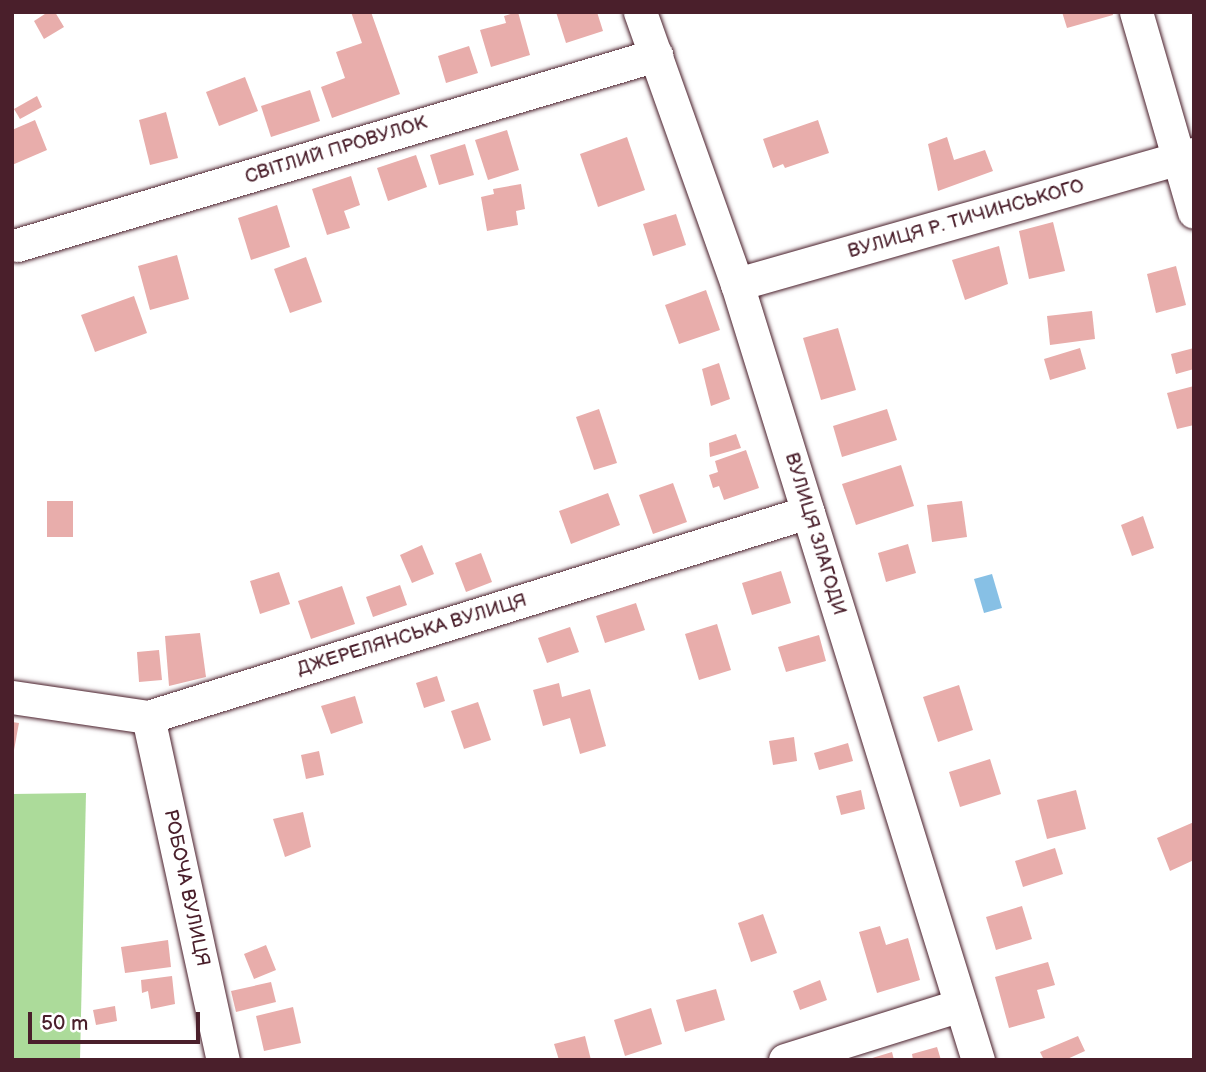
<!DOCTYPE html>
<meta charset="utf-8">
<style>
body{margin:0}
#map{position:relative;width:1206px;height:1072px;overflow:hidden;background:#fff;font-family:"Balsamiq Sans",sans-serif}
div>[style]{position:absolute}
[style*='--x']{left:calc(var(--x)*1px);top:calc(var(--y)*1px);width:calc(var(--w)*1px);rotate:calc(var(--a)*1deg)}
.green>*{inset:0;background:#acdb9a}
.water>*{inset:0;background:#87c0e5}
.building>*{inset:0;background:#e8adab}
.roads{filter:drop-shadow(0 0 2px #4a1f2b) drop-shadow(0 0 2px #4a1f2b)}
.minor>*{height:33px;margin:-16.5px;padding:0 16.5px;transform-origin:16.5px;border-radius:16.5px;background:#fff}
span{translate:-50% -50%;white-space:nowrap;text-align:center;line-height:1.15;-webkit-text-stroke:7px #fff;paint-order:stroke}
.street-label{font-size:19px;color:#4a1f2b}
.frame{position:absolute;inset:0;border:14px solid #4a1f2b;pointer-events:none}
.scale{position:absolute;left:28px;top:1012px;width:172px;height:32px;box-sizing:border-box;border:4px solid #4a1f2b;border-top:0;padding-left:9px;font-size:21px;line-height:24px;white-space:nowrap;color:#4a1f2b;-webkit-text-stroke:5px #fff;paint-order:stroke}
</style>
<div id="map">
<div class="green">
<i style="clip-path:polygon(86px 793px,80px 1060px,12px 1060px,12px 794px)"></i>
</div>
<div class="water">
<i style="clip-path:polygon(992px 574px,1002px 608px,984px 613px,974px 579px)"></i>
</div>
<div class="building">
<i style="clip-path:polygon(48px 12px,55px 12px,64px 27px,44px 39px,34px 21px)"></i>
<i style="clip-path:polygon(351px 12px,371px 12px,400px 94px,332px 118px,321px 87px,345px 78px,336px 52px,362px 43px)"></i>
<i style="clip-path:polygon(518px 12px,530px 55px,491px 67px,480px 30px,506px 23px,504px 16px)"></i>
<i style="clip-path:polygon(556px 12px,597px 12px,603px 31px,566px 43px)"></i>
<i style="clip-path:polygon(1062px 12px,1112px 12px,1113px 15px,1067px 28px)"></i>
<i style="clip-path:polygon(469px 46px,478px 73px,446px 83px,438px 56px)"></i>
<i style="clip-path:polygon(245px 77px,258px 111px,219px 126px,206px 92px)"></i>
<i style="clip-path:polygon(310px 90px,320px 121px,271px 137px,261px 106px)"></i>
<i style="clip-path:polygon(37px 96px,42px 107px,20px 119px,14px 109px)"></i>
<i style="clip-path:polygon(166px 112px,178px 158px,150px 165px,139px 120px)"></i>
<i style="clip-path:polygon(35px 120px,47px 150px,12px 165px,12px 130px)"></i>
<i style="clip-path:polygon(818px 120px,829px 153px,785px 168px,783px 164px,773px 168px,763px 139px)"></i>
<i style="clip-path:polygon(507px 130px,519px 170px,488px 180px,475px 140px)"></i>
<i style="clip-path:polygon(627px 137px,645px 190px,598px 207px,580px 154px)"></i>
<i style="clip-path:polygon(947px 137px,954px 160px,985px 150px,993px 171px,938px 191px,928px 144px)"></i>
<i style="clip-path:polygon(465px 144px,474px 175px,439px 185px,430px 155px)"></i>
<i style="clip-path:polygon(416px 155px,427px 187px,388px 201px,377px 168px)"></i>
<i style="clip-path:polygon(351px 176px,360px 205px,344px 211px,350px 228px,327px 235px,312px 189px)"></i>
<i style="clip-path:polygon(521px 184px,525px 209px,516px 211px,518px 225px,487px 231px,481px 197px,494px 194px,493px 189px)"></i>
<i style="clip-path:polygon(277px 205px,290px 247px,251px 260px,238px 218px)"></i>
<i style="clip-path:polygon(676px 214px,686px 245px,653px 256px,643px 224px)"></i>
<i style="clip-path:polygon(1053px 222px,1065px 271px,1029px 279px,1019px 231px)"></i>
<i style="clip-path:polygon(999px 246px,1008px 284px,965px 300px,952px 260px)"></i>
<i style="clip-path:polygon(177px 255px,189px 299px,150px 310px,138px 266px)"></i>
<i style="clip-path:polygon(306px 257px,322px 302px,290px 313px,274px 269px)"></i>
<i style="clip-path:polygon(1176px 266px,1186px 305px,1156px 313px,1147px 274px)"></i>
<i style="clip-path:polygon(706px 290px,720px 330px,679px 344px,665px 305px)"></i>
<i style="clip-path:polygon(134px 296px,147px 333px,95px 352px,81px 315px)"></i>
<i style="clip-path:polygon(1092px 311px,1095px 339px,1050px 345px,1047px 316px)"></i>
<i style="clip-path:polygon(838px 328px,856px 390px,821px 400px,803px 338px)"></i>
<i style="clip-path:polygon(1080px 348px,1086px 369px,1050px 380px,1044px 359px)"></i>
<i style="clip-path:polygon(1194px 348px,1194px 369px,1176px 374px,1171px 354px)"></i>
<i style="clip-path:polygon(719px 363px,730px 399px,711px 406px,702px 369px)"></i>
<i style="clip-path:polygon(1194px 386px,1194px 425px,1177px 429px,1167px 393px)"></i>
<i style="clip-path:polygon(599px 409px,617px 463px,594px 470px,576px 417px)"></i>
<i style="clip-path:polygon(887px 409px,897px 440px,842px 457px,833px 426px)"></i>
<i style="clip-path:polygon(736px 434px,741px 448px,710px 457px,709px 443px)"></i>
<i style="clip-path:polygon(746px 450px,759px 488px,724px 500px,719px 486px,713px 488px,709px 475px,718px 472px,715px 461px)"></i>
<i style="clip-path:polygon(901px 465px,914px 506px,856px 525px,842px 484px)"></i>
<i style="clip-path:polygon(673px 483px,687px 522px,653px 534px,639px 495px)"></i>
<i style="clip-path:polygon(608px 493px,620px 525px,571px 544px,559px 511px)"></i>
<i style="clip-path:polygon(47px 501px,73px 501px,73px 537px,47px 537px)"></i>
<i style="clip-path:polygon(962px 501px,967px 537px,932px 542px,927px 505px)"></i>
<i style="clip-path:polygon(1143px 516px,1154px 548px,1132px 556px,1121px 525px)"></i>
<i style="clip-path:polygon(908px 544px,916px 573px,886px 582px,878px 553px)"></i>
<i style="clip-path:polygon(422px 545px,434px 574px,412px 583px,400px 555px)"></i>
<i style="clip-path:polygon(481px 553px,492px 582px,466px 592px,455px 563px)"></i>
<i style="clip-path:polygon(781px 571px,791px 603px,752px 615px,742px 583px)"></i>
<i style="clip-path:polygon(279px 572px,290px 604px,260px 614px,250px 581px)"></i>
<i style="clip-path:polygon(400px 585px,407px 605px,373px 617px,366px 597px)"></i>
<i style="clip-path:polygon(342px 586px,355px 624px,311px 639px,298px 601px)"></i>
<i style="clip-path:polygon(636px 603px,645px 630px,605px 643px,596px 616px)"></i>
<i style="clip-path:polygon(717px 624px,731px 670px,699px 680px,685px 634px)"></i>
<i style="clip-path:polygon(570px 627px,579px 652px,547px 663px,538px 638px)"></i>
<i style="clip-path:polygon(200px 633px,206px 677px,169px 686px,165px 636px)"></i>
<i style="clip-path:polygon(819px 635px,826px 661px,786px 672px,778px 647px)"></i>
<i style="clip-path:polygon(159px 650px,162px 680px,139px 682px,137px 652px)"></i>
<i style="clip-path:polygon(437px 676px,445px 701px,424px 708px,416px 683px)"></i>
<i style="clip-path:polygon(559px 683px,562px 697px,590px 689px,606px 746px,580px 754px,570px 718px,543px 726px,533px 690px)"></i>
<i style="clip-path:polygon(959px 685px,973px 730px,938px 742px,923px 697px)"></i>
<i style="clip-path:polygon(355px 696px,363px 723px,331px 734px,321px 706px)"></i>
<i style="clip-path:polygon(478px 702px,491px 740px,464px 749px,451px 711px)"></i>
<i style="clip-path:polygon(12px 722px,19px 723px,14px 750px,12px 750px)"></i>
<i style="clip-path:polygon(794px 737px,797px 761px,773px 765px,769px 741px)"></i>
<i style="clip-path:polygon(848px 743px,853px 761px,819px 770px,814px 753px)"></i>
<i style="clip-path:polygon(319px 751px,324px 775px,306px 779px,301px 755px)"></i>
<i style="clip-path:polygon(990px 759px,1001px 794px,960px 807px,949px 772px)"></i>
<i style="clip-path:polygon(861px 790px,865px 809px,841px 815px,836px 796px)"></i>
<i style="clip-path:polygon(1076px 790px,1086px 829px,1047px 839px,1037px 800px)"></i>
<i style="clip-path:polygon(303px 812px,311px 847px,285px 857px,273px 819px)"></i>
<i style="clip-path:polygon(1194px 822px,1194px 860px,1170px 871px,1157px 838px)"></i>
<i style="clip-path:polygon(1055px 848px,1063px 874px,1023px 887px,1015px 861px)"></i>
<i style="clip-path:polygon(1022px 906px,1032px 939px,996px 950px,986px 917px)"></i>
<i style="clip-path:polygon(763px 914px,777px 953px,751px 962px,738px 923px)"></i>
<i style="clip-path:polygon(880px 926px,886px 945px,908px 938px,920px 980px,877px 993px,859px 932px)"></i>
<i style="clip-path:polygon(168px 940px,171px 967px,125px 973px,121px 947px)"></i>
<i style="clip-path:polygon(266px 945px,276px 970px,254px 979px,244px 954px)"></i>
<i style="clip-path:polygon(1048px 962px,1055px 985px,1037px 990px,1045px 1018px,1009px 1028px,995px 977px)"></i>
<i style="clip-path:polygon(172px 976px,175px 1004px,151px 1009px,148px 991px,142px 993px,141px 980px)"></i>
<i style="clip-path:polygon(820px 980px,827px 1000px,800px 1010px,793px 991px)"></i>
<i style="clip-path:polygon(271px 982px,276px 1002px,236px 1012px,231px 991px)"></i>
<i style="clip-path:polygon(716px 989px,725px 1020px,685px 1032px,676px 1000px)"></i>
<i style="clip-path:polygon(115px 1006px,117px 1021px,96px 1025px,93px 1010px)"></i>
<i style="clip-path:polygon(293px 1007px,301px 1043px,264px 1051px,256px 1016px)"></i>
<i style="clip-path:polygon(651px 1008px,662px 1044px,625px 1056px,614px 1020px)"></i>
<i style="clip-path:polygon(585px 1036px,591px 1060px,559px 1060px,554px 1044px)"></i>
<i style="clip-path:polygon(1078px 1036px,1085px 1051px,1065px 1060px,1044px 1060px,1040px 1052px)"></i>
<i style="clip-path:polygon(937px 1047px,941px 1060px,913px 1060px,912px 1054px)"></i>
<i style="clip-path:polygon(892px 1052px,894px 1060px,869px 1060px,869px 1059px)"></i>
</div>
<div class="roads">
<div class="minor">
<i style="--x:640;--y:12;--w:289;--a:70.4"></i>
<i style="--x:737;--y:284;--w:813;--a:72.75"></i>
<i style="--x:1136;--y:12;--w:208;--a:73.8"></i>
<i style="--x:17;--y:245;--w:667;--a:-16.56"></i>
<i style="--x:737;--y:284;--w:475;--a:-15.9"></i>
<i style="--x:12;--y:697;--w:137;--a:8.4"></i>
<i style="--x:148;--y:717;--w:691;--a:-17.26"></i>
<i style="--x:148;--y:717;--w:351;--a:77.7"></i>
<i style="--x:785;--y:1060;--w:184;--a:-17.4"></i>
</div>
</div>
<div class="street-label">
<span style="left:336px;top:150px;rotate:-17deg">СВІТЛИЙ ПРОВУЛОК</span>
<span style="left:966px;top:219px;rotate:-16deg">ВУЛИЦЯ Р. ТИЧИНСЬКОГО</span>
<span style="left:815px;top:534px;rotate:73deg">ВУЛИЦЯ ЗЛАГОДИ</span>
<span style="left:412px;top:635px;rotate:-17deg">ДЖЕРЕЛЯНСЬКА ВУЛИЦЯ</span>
<span style="left:186px;top:888px;rotate:78deg">РОБОЧА ВУЛИЦЯ</span>
</div>
<div class="frame"></div>
<div class="scale">50 m</div>
</div>
